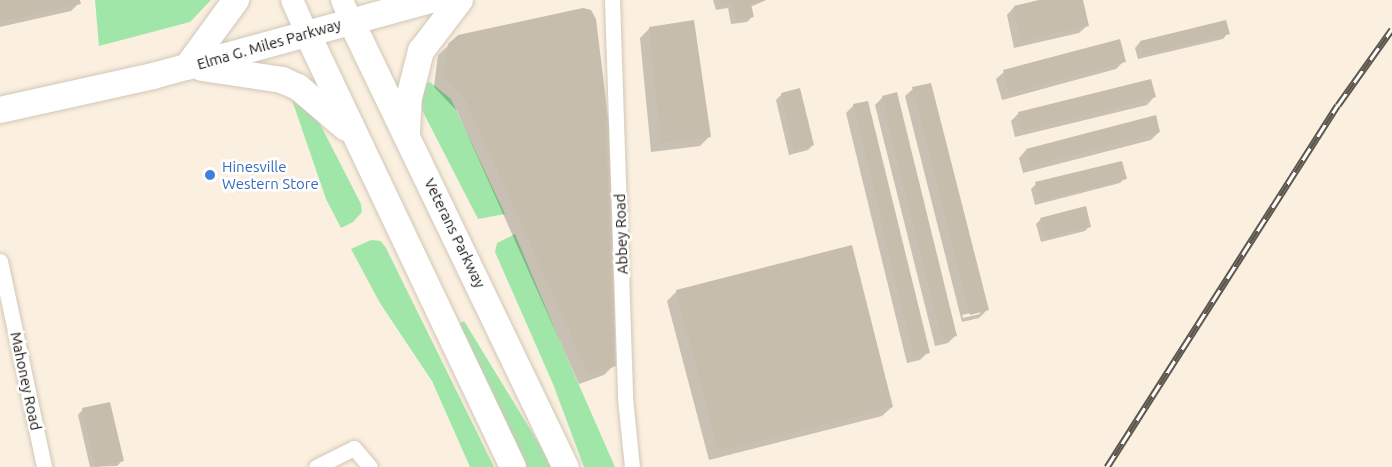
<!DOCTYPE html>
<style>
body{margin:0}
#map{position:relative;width:1392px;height:467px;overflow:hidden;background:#fbf0e0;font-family:Ubuntu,sans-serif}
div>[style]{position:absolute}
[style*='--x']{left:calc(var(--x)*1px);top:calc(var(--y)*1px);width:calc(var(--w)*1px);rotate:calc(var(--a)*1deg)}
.green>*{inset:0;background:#a0e6a8}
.shadow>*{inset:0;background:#0003}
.building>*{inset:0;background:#c7bdad}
.roads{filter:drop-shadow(0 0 2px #d1c7b7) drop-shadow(0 0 2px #d1c7b7)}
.street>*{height:15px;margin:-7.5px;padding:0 7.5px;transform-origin:7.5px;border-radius:7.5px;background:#fff}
.secondary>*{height:22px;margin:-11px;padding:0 11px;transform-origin:11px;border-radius:11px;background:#fff}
.primary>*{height:26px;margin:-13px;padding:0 13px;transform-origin:13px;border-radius:13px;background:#fff}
.rail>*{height:7px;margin-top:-3.5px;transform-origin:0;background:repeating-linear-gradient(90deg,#fff 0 14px,#5d574e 0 28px);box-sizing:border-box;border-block:2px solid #5d574e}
.dots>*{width:16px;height:16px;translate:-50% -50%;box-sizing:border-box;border:3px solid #fff;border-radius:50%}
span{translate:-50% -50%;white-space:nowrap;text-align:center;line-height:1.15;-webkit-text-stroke:5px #fff;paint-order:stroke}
.street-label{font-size:15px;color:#17130d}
.shop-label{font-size:15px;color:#366cbe}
.left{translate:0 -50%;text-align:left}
</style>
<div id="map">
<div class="green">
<i style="clip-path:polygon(95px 0,211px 0,190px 22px,99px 46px)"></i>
<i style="clip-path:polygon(430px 82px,451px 99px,505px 214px,478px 219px,422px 110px,420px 84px)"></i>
<i style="clip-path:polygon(297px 97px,318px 120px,361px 204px,362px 212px,353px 222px,341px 228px,326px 199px,292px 100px)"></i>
<i style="clip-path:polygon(515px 234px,561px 344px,615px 467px,584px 467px,553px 384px,495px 252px,497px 243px)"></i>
<i style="clip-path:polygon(371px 240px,381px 241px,386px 248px,494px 467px,470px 467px,432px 381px,380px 303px,351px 249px)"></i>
<i style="clip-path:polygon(464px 321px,544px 452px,551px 467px,525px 467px,457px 325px)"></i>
</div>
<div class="shadow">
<i style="clip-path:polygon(0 0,78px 0,79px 3px,71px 11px,0 27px)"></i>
<i style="clip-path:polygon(713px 0,766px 0,750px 7px,752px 17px,747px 22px,731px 24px,728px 8px,716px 10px)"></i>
<i style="clip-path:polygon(1046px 0,1081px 0,1087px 26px,1079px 33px,1014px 48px,1007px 15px,1014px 7px)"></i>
<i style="clip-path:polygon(650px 28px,710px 136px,700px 146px,651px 152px,640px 38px)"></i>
<i style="clip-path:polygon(1228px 33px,1223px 39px,1138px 59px,1135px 48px,1140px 42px)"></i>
<i style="clip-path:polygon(459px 36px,614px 365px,604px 375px,579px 384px,457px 111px,434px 87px,438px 55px)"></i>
<i style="clip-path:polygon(1124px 61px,1116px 69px,1002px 100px,996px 79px,1004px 72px)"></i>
<i style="clip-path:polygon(evenodd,913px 89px,987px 310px,979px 318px,962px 322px,905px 96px,913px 89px,980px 311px,980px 314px,963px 318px,962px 315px,980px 311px)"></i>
<i style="clip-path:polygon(782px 94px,813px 145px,808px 150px,789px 155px,776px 100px)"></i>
<i style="clip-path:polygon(883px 97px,956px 335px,948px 343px,935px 346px,875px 105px)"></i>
<i style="clip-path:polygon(1154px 97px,1147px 105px,1015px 137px,1011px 121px,1018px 114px)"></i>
<i style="clip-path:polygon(867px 102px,928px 352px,920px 360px,907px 363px,846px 113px,853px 106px)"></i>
<i style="clip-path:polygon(1159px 132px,1151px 140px,1023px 173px,1019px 158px,1026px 150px)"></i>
<i style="clip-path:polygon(1125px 178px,1120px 183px,1035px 205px,1031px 189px,1036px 184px)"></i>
<i style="clip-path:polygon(1041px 219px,1090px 226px,1085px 231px,1041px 242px,1036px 224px)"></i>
<i style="clip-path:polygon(677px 291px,892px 407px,882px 416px,709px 460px,667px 301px)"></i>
<i style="clip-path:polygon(83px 409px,122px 461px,117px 466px,90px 467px,78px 415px)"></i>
</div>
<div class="building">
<i style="clip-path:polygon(0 0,80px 0,81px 4px,0 22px)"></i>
<i style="clip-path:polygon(719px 0,764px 0,764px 1px,751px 4px,754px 17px,736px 20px,733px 3px,721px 6px)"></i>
<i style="clip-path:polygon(1039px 0,1083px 0,1089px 26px,1021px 41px,1014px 6px)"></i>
<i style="clip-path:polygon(583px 8px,591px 10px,596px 19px,609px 125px,616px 366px,589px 375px,466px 101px,443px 77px,448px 44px,458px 35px)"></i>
<i style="clip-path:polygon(694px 20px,711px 137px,661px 143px,649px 27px)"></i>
<i style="clip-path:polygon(1226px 20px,1230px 34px,1143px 55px,1140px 41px)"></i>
<i style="clip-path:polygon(1120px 39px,1126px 62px,1009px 93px,1003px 70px)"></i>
<i style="clip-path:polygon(1151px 79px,1156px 97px,1022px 131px,1018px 112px)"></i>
<i style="clip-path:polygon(931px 83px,989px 310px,970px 315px,912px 87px)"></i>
<i style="clip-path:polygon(800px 88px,814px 145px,794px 151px,781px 93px)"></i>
<i style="clip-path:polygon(897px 92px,957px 336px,942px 339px,882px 96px)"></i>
<i style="clip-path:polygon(868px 101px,930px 353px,914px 357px,853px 104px)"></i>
<i style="clip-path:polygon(1156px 115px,1160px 132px,1030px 166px,1026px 149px)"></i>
<i style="clip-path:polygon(1122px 161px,1127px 179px,1040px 201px,1035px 182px)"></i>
<i style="clip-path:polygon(1086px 206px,1091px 227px,1046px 238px,1040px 218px)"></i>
<i style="clip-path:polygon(852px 245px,893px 407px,718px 451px,676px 290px)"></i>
<i style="clip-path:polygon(110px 402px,124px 461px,96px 467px,82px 408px)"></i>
</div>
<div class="roads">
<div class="street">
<i style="--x:612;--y:0;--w:398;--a:88.1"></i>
<i style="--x:625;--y:398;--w:69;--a:84.2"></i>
<i style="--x:0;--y:261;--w:211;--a:77.9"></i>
<i style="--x:316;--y:467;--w:42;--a:-26.6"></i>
<i style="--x:354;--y:448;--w:25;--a:50"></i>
</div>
<div class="secondary">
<i style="--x:292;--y:0;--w:36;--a:66"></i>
<i style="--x:342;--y:0;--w:23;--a:67"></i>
</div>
<div class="primary">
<i style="--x:351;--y:21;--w:495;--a:64.3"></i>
<i style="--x:307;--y:33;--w:480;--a:64.6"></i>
<i style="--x:187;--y:67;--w:83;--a:-53.8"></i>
<i style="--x:202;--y:68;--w:81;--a:8.5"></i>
<i style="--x:282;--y:80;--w:17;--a:24"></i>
<i style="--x:298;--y:87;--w:63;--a:40.5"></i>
<i style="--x:0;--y:110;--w:157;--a:-12.5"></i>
<i style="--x:153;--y:76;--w:288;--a:-15.3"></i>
<i style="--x:407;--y:132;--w:34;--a:-87"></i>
<i style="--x:409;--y:98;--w:49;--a:-75.7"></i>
<i style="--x:421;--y:51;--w:64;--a:-52.6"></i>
</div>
</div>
<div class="rail">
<i style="--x:1107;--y:467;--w:429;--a:-57.5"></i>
<i style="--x:1338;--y:105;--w:93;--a:-54.6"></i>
</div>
<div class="dots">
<i style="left:210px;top:175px;background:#3f7fe0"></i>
</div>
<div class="street-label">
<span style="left:269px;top:44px;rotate:-16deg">Elma G. Miles Parkway</span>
<span style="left:455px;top:233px;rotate:64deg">Veterans Parkway</span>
<span style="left:621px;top:234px;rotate:-92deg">Abbey Road</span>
<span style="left:26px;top:381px;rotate:78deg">Mahoney Road</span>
</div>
<div class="shop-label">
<span class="left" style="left:222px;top:175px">Hinesville<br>Western Store</span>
</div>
</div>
